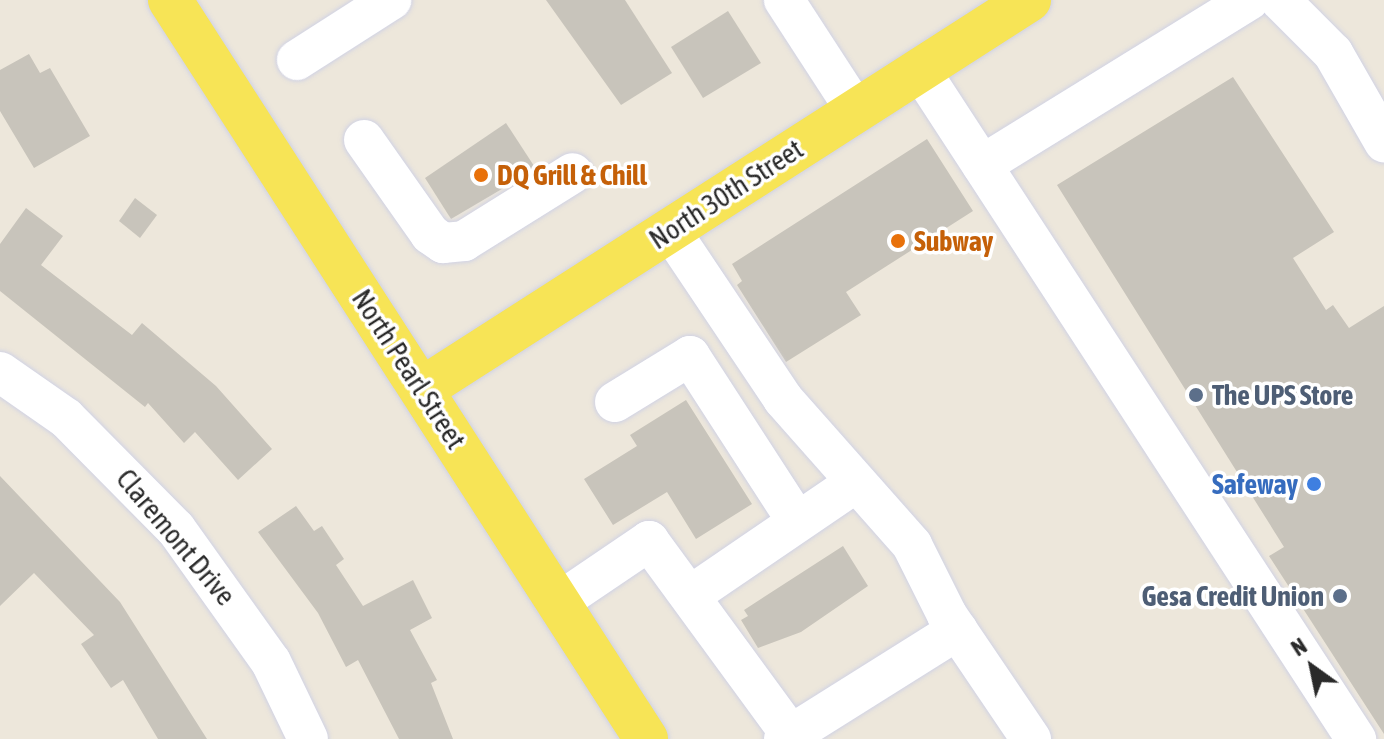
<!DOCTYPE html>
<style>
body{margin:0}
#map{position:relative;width:1384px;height:739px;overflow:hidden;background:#ede7db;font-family:"Asap Condensed",sans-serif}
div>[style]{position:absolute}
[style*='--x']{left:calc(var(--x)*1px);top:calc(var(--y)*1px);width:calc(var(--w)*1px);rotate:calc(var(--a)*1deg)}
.building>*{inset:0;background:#c8c4bb}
.roads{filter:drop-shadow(0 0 2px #d0d2e4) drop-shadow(0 0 2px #d0d2e4)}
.minor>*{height:40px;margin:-20px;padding:0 20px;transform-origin:20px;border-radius:20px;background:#fff}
.major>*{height:44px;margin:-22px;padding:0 22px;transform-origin:22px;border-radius:22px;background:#f7e456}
.dots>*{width:22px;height:22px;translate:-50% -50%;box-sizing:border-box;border:4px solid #fff;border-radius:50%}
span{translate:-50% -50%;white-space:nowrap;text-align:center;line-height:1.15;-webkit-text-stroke:7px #fff;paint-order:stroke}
.food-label{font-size:28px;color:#c56008;font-weight:700}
.left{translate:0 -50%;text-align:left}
.street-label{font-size:28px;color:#2a2a2a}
.service-label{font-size:28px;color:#4e5e75;font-weight:700}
.right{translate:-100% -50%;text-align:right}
.shop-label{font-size:28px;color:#366cbe;font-weight:700}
.north{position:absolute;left:1272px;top:627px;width:80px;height:80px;-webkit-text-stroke:6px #fff;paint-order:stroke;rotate:327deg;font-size:22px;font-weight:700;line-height:32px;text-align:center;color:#2a2a2a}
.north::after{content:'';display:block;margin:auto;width:28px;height:36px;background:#2a2a2a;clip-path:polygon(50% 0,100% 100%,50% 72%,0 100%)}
</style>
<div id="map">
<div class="building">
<i style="clip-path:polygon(546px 0,625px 0,672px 73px,621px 105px)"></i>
<i style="clip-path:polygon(728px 11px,761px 63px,703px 98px,671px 47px)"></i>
<i style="clip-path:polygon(29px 54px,40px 73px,50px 68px,90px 136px,34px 168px,0 111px,0 70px)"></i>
<i style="clip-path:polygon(1233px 77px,1334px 232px,1293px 258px,1326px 310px,1333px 305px,1349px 328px,1384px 306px,1384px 734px,1269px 556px,1284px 547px,1057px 185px)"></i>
<i style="clip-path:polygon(506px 123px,536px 169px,451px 219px,425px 178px)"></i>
<i style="clip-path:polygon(927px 139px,973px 211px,846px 292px,861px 315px,786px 362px,737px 285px,742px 281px,732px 264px)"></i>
<i style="clip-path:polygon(135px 198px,157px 215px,140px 238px,119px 221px)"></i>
<i style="clip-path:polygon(26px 208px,63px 236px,41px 265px,132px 335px,142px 323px,216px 386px,272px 449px,238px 480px,195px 432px,184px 443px,148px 403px,145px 407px,0 291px,0 244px)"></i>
<i style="clip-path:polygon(686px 400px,752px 504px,696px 539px,667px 492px,613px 525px,584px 479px,637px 446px,630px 435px)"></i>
<i style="clip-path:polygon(0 476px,120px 602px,207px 739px,158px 739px,123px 680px,111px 688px,81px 644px,94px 635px,34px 573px,0 606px)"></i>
<i style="clip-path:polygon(296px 506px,314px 531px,322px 526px,344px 559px,336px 565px,363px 606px,413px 580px,432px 618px,410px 630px,437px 680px,431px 683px,453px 739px,399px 739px,358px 660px,346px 667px,318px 613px,258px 532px)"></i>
<i style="clip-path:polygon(843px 546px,868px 586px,801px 632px,758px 648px,741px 620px,748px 616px,744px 610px)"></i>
</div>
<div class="roads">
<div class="minor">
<i style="--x:784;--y:0;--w:132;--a:57"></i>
<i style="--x:1280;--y:0;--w:75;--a:45"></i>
<i style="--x:1333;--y:53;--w:103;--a:60.2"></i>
<i style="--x:297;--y:60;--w:112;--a:-32.6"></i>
<i style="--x:920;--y:70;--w:799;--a:56.91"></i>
<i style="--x:364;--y:140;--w:115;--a:54.9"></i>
<i style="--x:430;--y:234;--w:16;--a:35"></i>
<i style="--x:443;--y:243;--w:21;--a:-5"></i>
<i style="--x:464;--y:241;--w:128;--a:-32"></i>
<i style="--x:982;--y:165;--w:314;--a:-31.7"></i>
<i style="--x:670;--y:230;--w:203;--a:56.2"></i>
<i style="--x:783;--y:399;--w:195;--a:48.5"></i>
<i style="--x:912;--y:545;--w:78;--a:63.4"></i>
<i style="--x:947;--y:615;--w:150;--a:55.9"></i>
<i style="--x:0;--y:372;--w:80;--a:34.9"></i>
<i style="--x:66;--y:418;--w:156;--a:45.3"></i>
<i style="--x:176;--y:529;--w:163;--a:54.5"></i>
<i style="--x:271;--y:662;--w:85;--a:64.3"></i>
<i style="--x:615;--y:402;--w:88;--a:-31.5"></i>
<i style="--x:690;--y:356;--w:195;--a:57.1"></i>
<i style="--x:691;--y:595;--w:195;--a:-34.3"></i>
<i style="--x:559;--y:602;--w:109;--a:-34.1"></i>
<i style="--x:649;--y:541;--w:245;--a:53.8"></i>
<i style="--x:784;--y:739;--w:205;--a:-32.1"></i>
</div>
<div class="major">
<i style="--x:170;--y:0;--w:879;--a:57.21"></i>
<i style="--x:422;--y:389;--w:721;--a:-32.65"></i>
</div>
</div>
<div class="dots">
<i style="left:481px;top:175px;background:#e8710a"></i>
<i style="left:898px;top:241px;background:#e8710a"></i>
<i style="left:1196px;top:395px;background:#5c6f8a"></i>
<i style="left:1314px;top:484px;background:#3f7fe0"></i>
<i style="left:1340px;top:596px;background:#5c6f8a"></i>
</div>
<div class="food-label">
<span class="left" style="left:497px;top:175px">DQ Grill &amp; Chill</span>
<span class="left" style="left:914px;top:241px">Subway</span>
</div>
<div class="street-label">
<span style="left:726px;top:194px;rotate:-33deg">North 30th Street</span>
<span style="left:409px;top:369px;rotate:57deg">North Pearl Street</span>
<span style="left:176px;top:537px;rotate:50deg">Claremont Drive</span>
</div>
<div class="service-label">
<span class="left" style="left:1212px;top:395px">The UPS Store</span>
<span class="right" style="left:1324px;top:596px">Gesa Credit Union</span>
</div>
<div class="shop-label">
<span class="right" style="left:1298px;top:484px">Safeway</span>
</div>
<div class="north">N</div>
</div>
